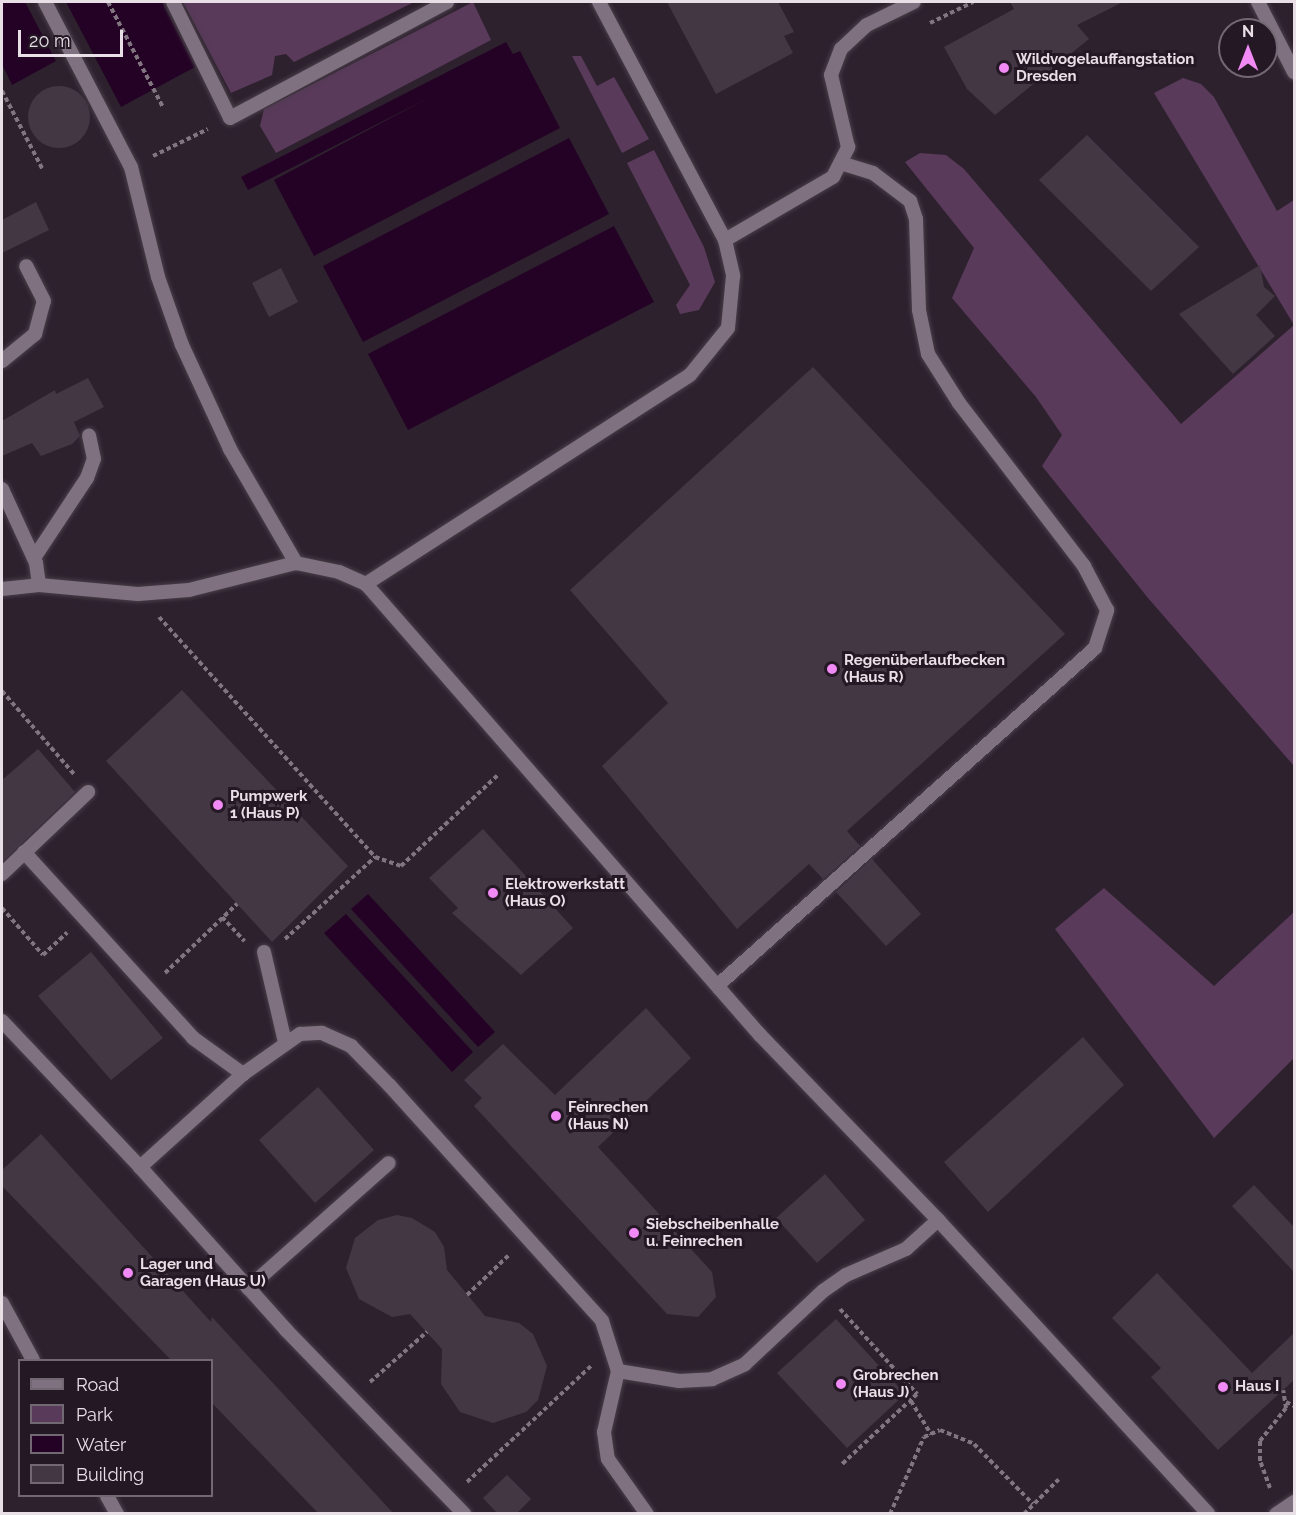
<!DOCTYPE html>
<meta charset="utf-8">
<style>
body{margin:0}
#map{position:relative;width:1296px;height:1515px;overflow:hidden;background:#2e212e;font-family:Raleway,sans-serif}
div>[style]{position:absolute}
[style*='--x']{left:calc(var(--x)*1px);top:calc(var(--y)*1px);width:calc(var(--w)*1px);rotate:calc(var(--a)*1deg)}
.green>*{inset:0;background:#593a5a}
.water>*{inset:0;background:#240226}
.building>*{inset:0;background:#443744}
.round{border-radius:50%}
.path>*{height:4px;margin-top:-2px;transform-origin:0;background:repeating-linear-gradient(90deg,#817580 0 4.5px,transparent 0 7.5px)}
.roads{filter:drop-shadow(0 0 2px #483e48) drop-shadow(0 0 2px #483e48)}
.service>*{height:14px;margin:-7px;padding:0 7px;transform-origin:7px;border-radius:7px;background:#807180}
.minor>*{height:15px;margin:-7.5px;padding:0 7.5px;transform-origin:7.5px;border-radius:7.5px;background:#807180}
.dots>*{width:16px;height:16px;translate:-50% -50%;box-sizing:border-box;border:3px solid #241824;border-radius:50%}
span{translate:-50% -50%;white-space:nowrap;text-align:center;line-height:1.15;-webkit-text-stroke:6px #241824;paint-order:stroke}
.poi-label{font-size:15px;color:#e8dfe7;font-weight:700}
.left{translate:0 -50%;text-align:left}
.frame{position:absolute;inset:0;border:3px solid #e8dfe7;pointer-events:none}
.legend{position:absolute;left:18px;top:1359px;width:195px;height:138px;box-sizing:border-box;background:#241824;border:2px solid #726872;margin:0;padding:8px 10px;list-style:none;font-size:18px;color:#e8dfe7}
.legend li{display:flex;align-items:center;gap:12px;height:30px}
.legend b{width:30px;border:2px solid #726872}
.north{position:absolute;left:1218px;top:18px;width:60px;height:60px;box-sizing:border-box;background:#241824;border:2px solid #726872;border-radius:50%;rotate:0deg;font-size:16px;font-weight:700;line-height:24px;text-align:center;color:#e8dfe7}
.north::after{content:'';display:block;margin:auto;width:21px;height:27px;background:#f18af4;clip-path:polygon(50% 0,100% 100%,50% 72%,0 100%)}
.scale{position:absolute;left:18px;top:30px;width:105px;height:27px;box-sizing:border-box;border:3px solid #e8dfe7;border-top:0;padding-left:8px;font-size:18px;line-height:21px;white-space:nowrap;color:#e8dfe7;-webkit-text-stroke:4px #241824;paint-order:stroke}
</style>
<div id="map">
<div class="green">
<i style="clip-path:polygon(183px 2px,414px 2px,294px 62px,286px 54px,275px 56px,272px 75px,231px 93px)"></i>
<i style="clip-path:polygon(473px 2px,491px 40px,276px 153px,260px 126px,264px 109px)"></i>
<i style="clip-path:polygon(572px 56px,581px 56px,597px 86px,614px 77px,649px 139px,622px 153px)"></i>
<i style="clip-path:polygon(1183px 78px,1201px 84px,1214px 97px,1277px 211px,1294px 200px,1294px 766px,1148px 598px,1042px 466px,1062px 435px,1036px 397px,952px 298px,974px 248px,905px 162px,920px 153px,946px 155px,964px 169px,1181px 424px,1294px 325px,1154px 93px)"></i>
<i style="clip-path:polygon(654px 150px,704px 247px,715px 282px,699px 310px,680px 314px,676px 305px,690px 285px,627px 163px)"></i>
<i style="clip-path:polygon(1104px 888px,1214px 986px,1294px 912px,1294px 1058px,1214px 1138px,1055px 929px)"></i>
</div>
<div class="water">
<i style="clip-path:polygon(2px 2px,25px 2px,56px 61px,12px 85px,2px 64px)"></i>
<i style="clip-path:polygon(66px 2px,162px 2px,195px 67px,121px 107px)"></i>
<i style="clip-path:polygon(506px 42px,513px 54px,520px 51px,560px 128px,314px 256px,274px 180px,434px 95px,248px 190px,241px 177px)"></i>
<i style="clip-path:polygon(569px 138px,609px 214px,363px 342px,323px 266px)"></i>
<i style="clip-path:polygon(614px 226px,654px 302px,408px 430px,368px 354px)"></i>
<i style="clip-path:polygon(368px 894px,495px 1032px,478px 1047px,351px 909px)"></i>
<i style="clip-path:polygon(346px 914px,473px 1052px,452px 1072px,324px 933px)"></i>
</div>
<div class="building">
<i style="clip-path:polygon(667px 2px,778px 2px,794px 32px,784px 36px,793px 53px,716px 94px)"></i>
<i style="clip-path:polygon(1010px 2px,1123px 2px,1077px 25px,1089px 39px,995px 115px,967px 89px,944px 47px,1014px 9px)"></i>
<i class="round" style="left:28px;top:86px;width:62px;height:62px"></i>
<i style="clip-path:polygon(1087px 135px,1199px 247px,1151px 291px,1039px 180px)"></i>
<i style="clip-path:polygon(36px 202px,49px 230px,2px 253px,2px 220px)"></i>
<i style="clip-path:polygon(1260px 265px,1264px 287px,1275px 296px,1256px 315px,1275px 336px,1233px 374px,1179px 314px)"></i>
<i style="clip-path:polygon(281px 268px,298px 302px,269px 317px,252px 283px)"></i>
<i style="clip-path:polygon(813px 367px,1065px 634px,847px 831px,860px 846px,823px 879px,809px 864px,737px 929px,602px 766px,668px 703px,570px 590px)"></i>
<i style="clip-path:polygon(88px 378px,104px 407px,74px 422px,80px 436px,72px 444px,41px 456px,32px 443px,2px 456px,2px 421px,55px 390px,56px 394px)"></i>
<i style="clip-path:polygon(182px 690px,348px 866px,272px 942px,106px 761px)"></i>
<i style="clip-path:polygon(38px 749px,75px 792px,2px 862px,2px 780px)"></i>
<i style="clip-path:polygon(483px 829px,573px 928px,521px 975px,452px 913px,458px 908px,429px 878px)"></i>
<i style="clip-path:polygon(872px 859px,921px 914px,886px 946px,836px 892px)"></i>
<i style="clip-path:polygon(91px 952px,163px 1038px,111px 1080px,38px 996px)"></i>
<i style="clip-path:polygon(646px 1008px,691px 1058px,598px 1147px,712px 1272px,716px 1297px,698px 1317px,667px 1314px,474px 1106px,482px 1098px,464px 1080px,503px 1044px,555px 1095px)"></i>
<i style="clip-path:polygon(1083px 1037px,1124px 1085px,988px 1212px,944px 1162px)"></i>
<i style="clip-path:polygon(318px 1087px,374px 1150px,315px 1203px,259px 1140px)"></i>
<i style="clip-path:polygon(41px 1134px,211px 1322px,212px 1317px,394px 1514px,319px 1514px,212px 1403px,212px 1360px,171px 1360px,2px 1186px,2px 1170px)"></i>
<i style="clip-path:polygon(825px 1174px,865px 1220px,817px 1263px,776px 1218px)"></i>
<i style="clip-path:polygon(1254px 1185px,1294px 1227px,1294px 1272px,1232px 1206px)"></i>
<i style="clip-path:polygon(397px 1215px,412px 1218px,435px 1232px,444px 1247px,447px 1270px,485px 1316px,519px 1323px,533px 1334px,547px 1366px,538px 1400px,526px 1412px,493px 1423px,460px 1412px,441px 1384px,442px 1349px,410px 1314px,392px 1317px,359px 1299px,346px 1268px,355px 1238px,378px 1220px)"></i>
<i style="clip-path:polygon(1157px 1273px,1252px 1373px,1294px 1333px,1294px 1380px,1218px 1450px,1151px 1377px,1161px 1368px,1112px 1318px)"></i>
<i style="clip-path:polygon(836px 1319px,905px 1394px,847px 1448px,777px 1373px)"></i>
<i style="clip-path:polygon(507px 1475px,531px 1499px,516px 1514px,498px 1514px,483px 1498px)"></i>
</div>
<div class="path">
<i style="--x:108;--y:2;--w:119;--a:62.4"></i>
<i style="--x:930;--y:23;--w:48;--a:-26"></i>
<i style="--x:2;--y:91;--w:89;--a:62.6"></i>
<i style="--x:153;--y:156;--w:61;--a:-26.1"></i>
<i style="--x:159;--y:617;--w:323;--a:48"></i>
<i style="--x:2;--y:691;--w:110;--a:49.1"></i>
<i style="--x:2;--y:908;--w:62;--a:48.9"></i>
<i style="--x:43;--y:955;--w:33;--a:-43"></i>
<i style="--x:222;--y:917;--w:33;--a:47"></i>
<i style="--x:285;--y:939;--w:122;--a:-42.3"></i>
<i style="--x:375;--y:857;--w:28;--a:19"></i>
<i style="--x:401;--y:866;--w:134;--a:-43.2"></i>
<i style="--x:165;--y:973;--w:100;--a:-43.8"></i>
<i style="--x:467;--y:1295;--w:59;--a:-43.6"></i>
<i style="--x:840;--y:1309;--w:115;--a:47.8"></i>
<i style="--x:917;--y:1394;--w:104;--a:136.9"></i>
<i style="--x:370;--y:1382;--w:76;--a:-41.3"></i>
<i style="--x:911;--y:1401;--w:39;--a:59"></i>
<i style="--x:1286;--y:1402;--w:9;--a:27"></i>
<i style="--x:467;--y:1482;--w:170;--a:-43.1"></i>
<i style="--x:1270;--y:1488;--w:29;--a:-110"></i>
<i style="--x:1260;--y:1461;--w:20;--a:-90"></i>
<i style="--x:1260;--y:1441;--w:42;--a:-51.8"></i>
<i style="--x:1286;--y:1408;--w:18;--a:-99"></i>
<i style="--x:890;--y:1514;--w:84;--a:-66.2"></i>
<i style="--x:924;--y:1437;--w:17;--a:-24"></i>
<i style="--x:940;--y:1430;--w:37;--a:22"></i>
<i style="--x:974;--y:1444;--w:84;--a:45.5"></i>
<i style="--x:1024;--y:1514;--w:49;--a:-45"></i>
</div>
<div class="roads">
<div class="service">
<i style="--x:45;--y:2;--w:186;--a:62.5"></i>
<i style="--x:131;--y:167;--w:113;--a:76.2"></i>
<i style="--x:158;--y:277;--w:72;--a:70.6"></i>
<i style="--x:182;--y:345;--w:115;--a:65.2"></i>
<i style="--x:230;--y:449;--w:132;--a:59.9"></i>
<i style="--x:173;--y:2;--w:129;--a:63.8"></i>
<i style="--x:230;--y:118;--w:246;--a:-28.1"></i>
<i style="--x:599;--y:2;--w:269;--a:62.1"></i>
<i style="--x:725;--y:240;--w:37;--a:77"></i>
<i style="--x:733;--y:276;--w:52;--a:95.5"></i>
<i style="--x:728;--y:328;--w:60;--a:129"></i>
<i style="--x:690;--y:375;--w:386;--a:147.2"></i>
<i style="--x:366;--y:584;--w:599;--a:48.86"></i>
<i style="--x:760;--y:1035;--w:257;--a:46.1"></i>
<i style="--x:938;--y:1220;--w:399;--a:47.4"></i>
<i style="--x:1258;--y:2;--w:79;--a:62.8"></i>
<i style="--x:725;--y:240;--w:125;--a:-30.3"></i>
<i style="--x:833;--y:177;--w:34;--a:-63"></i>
<i style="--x:848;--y:147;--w:74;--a:-103.3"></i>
<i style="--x:831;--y:75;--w:28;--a:-69"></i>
<i style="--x:841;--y:49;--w:35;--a:-43"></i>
<i style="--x:867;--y:25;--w:52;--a:-26.1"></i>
<i style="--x:2;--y:361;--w:43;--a:-39.3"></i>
<i style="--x:35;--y:334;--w:34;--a:-75"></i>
<i style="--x:44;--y:301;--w:39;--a:-117"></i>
<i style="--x:2;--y:489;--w:81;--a:65.3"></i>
<i style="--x:36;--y:563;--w:22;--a:82"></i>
<i style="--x:34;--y:558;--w:96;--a:-56.5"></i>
<i style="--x:87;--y:478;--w:20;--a:-70"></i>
<i style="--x:94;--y:459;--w:24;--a:-102"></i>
<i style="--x:2;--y:589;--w:37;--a:-6"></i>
<i style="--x:39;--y:585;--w:99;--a:5.2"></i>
<i style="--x:138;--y:594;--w:51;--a:-4.5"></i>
<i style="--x:189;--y:590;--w:110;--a:-14.2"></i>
<i style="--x:296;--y:563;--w:44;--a:11.8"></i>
<i style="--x:339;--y:572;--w:30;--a:24"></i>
<i style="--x:24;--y:852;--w:251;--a:47.7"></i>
<i style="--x:193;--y:1038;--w:62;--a:35.8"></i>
<i style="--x:243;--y:1074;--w:139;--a:137.9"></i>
<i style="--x:2;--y:874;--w:119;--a:-43.6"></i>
<i style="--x:264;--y:952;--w:92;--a:76.9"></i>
<i style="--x:717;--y:986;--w:507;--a:-41.8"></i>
<i style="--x:1095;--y:648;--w:40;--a:-72"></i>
<i style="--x:1107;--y:610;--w:50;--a:-117.6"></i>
<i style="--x:1084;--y:566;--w:205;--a:-127.5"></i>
<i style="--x:959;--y:403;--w:58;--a:-122.3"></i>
<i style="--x:928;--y:354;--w:45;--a:-101.6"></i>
<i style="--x:919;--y:310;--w:91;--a:-91.9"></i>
<i style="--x:916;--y:219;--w:19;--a:-108"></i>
<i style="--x:910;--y:201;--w:46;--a:-142.9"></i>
<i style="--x:873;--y:173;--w:34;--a:-163"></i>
<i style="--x:2;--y:1021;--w:201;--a:46.6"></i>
<i style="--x:140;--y:1167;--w:219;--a:48.1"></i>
<i style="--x:286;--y:1330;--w:256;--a:45.9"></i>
<i style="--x:243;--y:1074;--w:70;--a:-35.1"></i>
<i style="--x:300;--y:1034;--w:22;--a:-3"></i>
<i style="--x:322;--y:1033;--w:32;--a:24"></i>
<i style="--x:351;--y:1046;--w:56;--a:45.7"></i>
<i style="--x:390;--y:1086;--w:316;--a:47.9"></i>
<i style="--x:602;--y:1321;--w:52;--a:72.3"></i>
<i style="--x:618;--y:1371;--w:63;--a:102.9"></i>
<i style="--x:604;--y:1432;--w:27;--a:82"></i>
<i style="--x:608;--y:1459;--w:67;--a:54.7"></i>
<i style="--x:248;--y:1288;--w:188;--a:-41.6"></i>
<i style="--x:2;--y:1303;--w:65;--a:61.5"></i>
<i style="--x:618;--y:1371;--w:62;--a:9.3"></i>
<i style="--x:679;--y:1381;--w:33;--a:-3"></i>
<i style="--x:712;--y:1379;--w:36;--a:-24"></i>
<i style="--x:745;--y:1364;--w:107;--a:-43.1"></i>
<i style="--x:823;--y:1291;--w:28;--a:-35"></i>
<i style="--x:846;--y:1275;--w:65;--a:-23.4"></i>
<i style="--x:906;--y:1249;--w:43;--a:-42.2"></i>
<i style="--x:107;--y:1496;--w:21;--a:61"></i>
</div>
<div class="minor">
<i style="--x:1276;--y:1514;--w:22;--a:-34"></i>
</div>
</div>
<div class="dots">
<i style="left:1004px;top:68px;background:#f18af4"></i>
<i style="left:832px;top:669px;background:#f18af4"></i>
<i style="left:218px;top:805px;background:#f18af4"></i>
<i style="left:493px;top:893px;background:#f18af4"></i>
<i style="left:556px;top:1116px;background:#f18af4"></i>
<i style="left:634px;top:1233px;background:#f18af4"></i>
<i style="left:128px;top:1273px;background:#f18af4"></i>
<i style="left:841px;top:1384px;background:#f18af4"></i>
<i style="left:1223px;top:1387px;background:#f18af4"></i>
</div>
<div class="poi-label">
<span class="left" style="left:1016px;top:68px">Wildvogelauffangstation<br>Dresden</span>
<span class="left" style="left:844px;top:669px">Regenüberlaufbecken<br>(Haus R)</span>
<span class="left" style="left:230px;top:805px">Pumpwerk<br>1 (Haus P)</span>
<span class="left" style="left:505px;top:893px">Elektrowerkstatt<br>(Haus O)</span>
<span class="left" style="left:568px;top:1116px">Feinrechen<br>(Haus N)</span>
<span class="left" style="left:646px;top:1233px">Siebscheibenhalle<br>u. Feinrechen</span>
<span class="left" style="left:140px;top:1273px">Lager und<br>Garagen (Haus U)</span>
<span class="left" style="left:853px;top:1384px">Grobrechen<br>(Haus J)</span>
<span class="left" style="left:1235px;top:1387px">Haus I</span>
</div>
<div class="frame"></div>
<ul class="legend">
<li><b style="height:8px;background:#807180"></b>Road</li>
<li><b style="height:16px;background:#593a5a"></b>Park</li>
<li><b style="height:16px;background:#240226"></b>Water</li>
<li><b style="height:16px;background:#443744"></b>Building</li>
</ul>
<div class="north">N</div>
<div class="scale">20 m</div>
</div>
